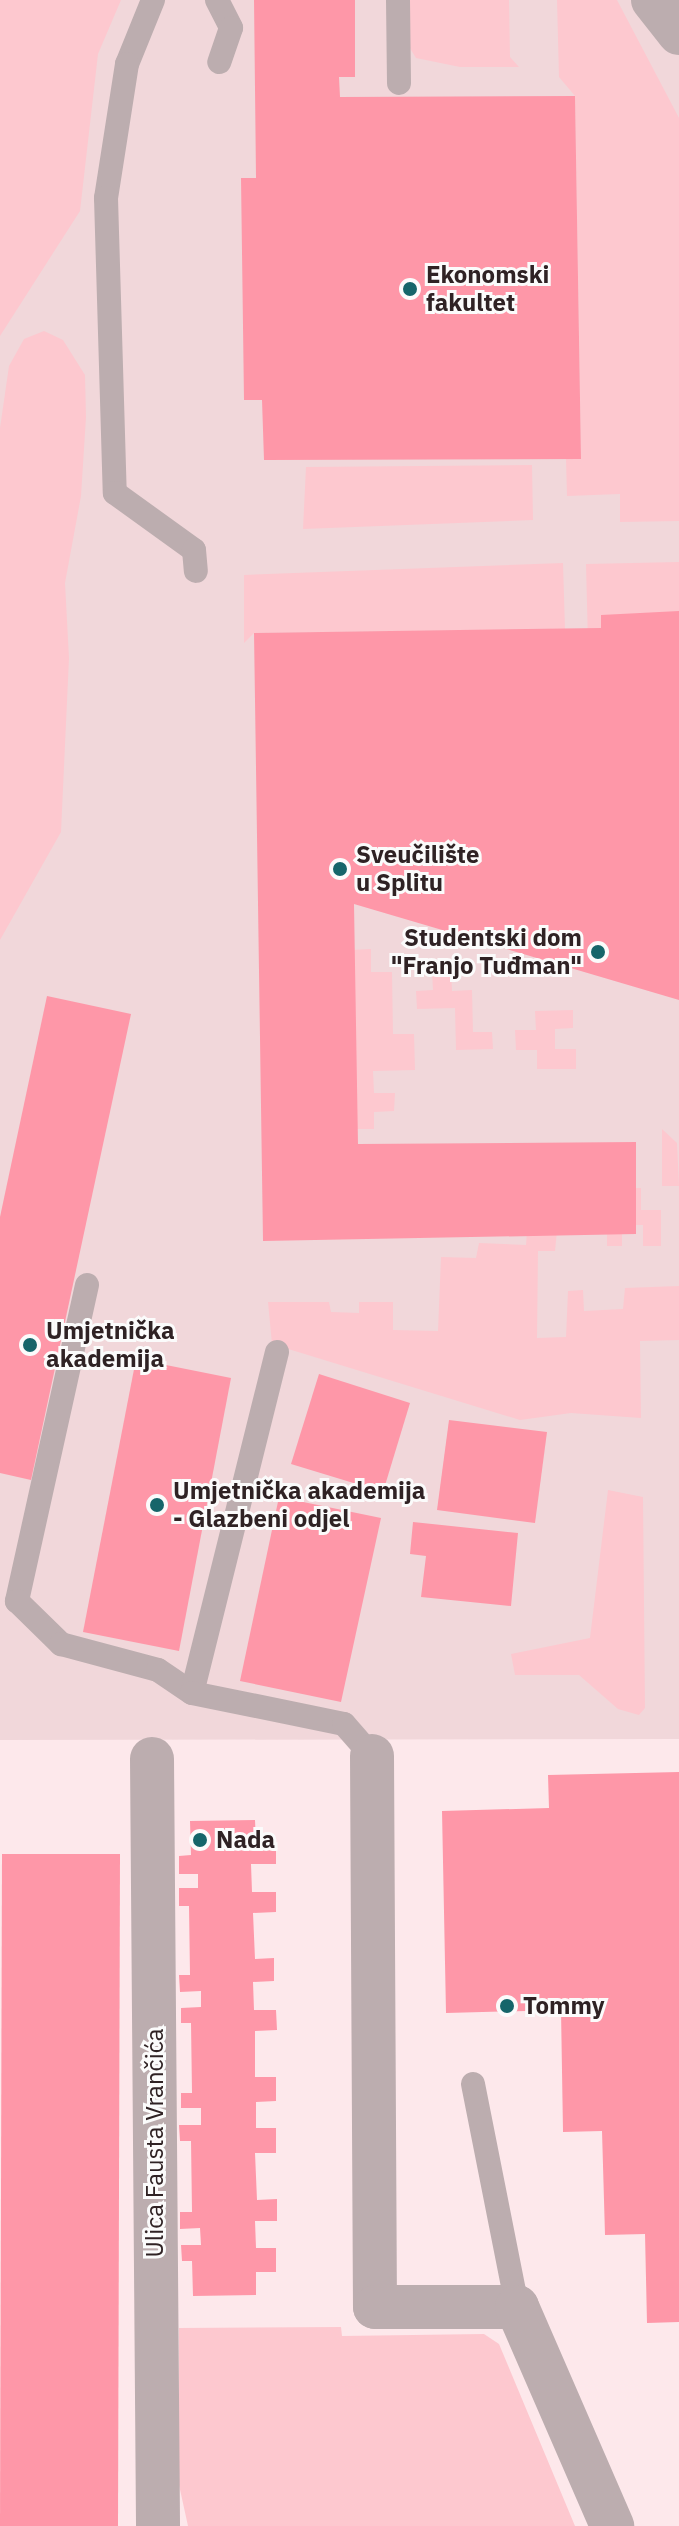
<!DOCTYPE html>
<meta charset="utf-8">
<style>
body{margin:0}
#map{position:relative;width:679px;height:2526px;overflow:hidden;background:#fde8eb;font-family:"IBM Plex Sans",sans-serif}
div>[style]{position:absolute}
[style*='--x']{left:calc(var(--x)*1px);top:calc(var(--y)*1px);width:calc(var(--w)*1px);rotate:calc(var(--a)*1deg)}
.built>*{inset:0;background:#f1d7da}
.green>*{inset:0;background:#fdc8cf}
.building>*{inset:0;background:#fe97a8}
.lane>*{height:24px;margin:-12px;padding:0 12px;transform-origin:12px;border-radius:12px;background:#bcadaf}
.street>*{height:44px;margin:-22px;padding:0 22px;transform-origin:22px;border-radius:22px;background:#bcadaf}
.dots>*{width:22px;height:22px;translate:-50% -50%;box-sizing:border-box;border:4px solid #fbfbfb;border-radius:50%}
span{translate:-50% -50%;white-space:nowrap;text-align:center;line-height:1.15;-webkit-text-stroke:6px #fbfbfb;paint-order:stroke}
.poi-label{font-size:24px;color:#2f2224;font-weight:700}
.left{translate:0 -50%;text-align:left}
.right{translate:-100% -50%;text-align:right}
.street-label{font-size:24px;color:#2f2224}
</style>
<div id="map">
<div class="built">
<i style="clip-path:polygon(0 0,679px 0,679px 1739px,0 1740px)"></i>
</div>
<div class="green">
<i style="clip-path:polygon(0 0,121px 0,98px 54px,80px 211px,0 336px)"></i>
<i style="clip-path:polygon(407px 0,509px 0,510px 57px,519px 67px,460px 67px,416px 58px,408px 45px)"></i>
<i style="clip-path:polygon(557px 0,617px 0,679px 118px,679px 521px,620px 522px,620px 494px,567px 496px,566px 459px,581px 459px,575px 96px,559px 77px)"></i>
<i style="clip-path:polygon(44px 331px,63px 340px,85px 375px,86px 417px,81px 496px,65px 583px,69px 658px,61px 832px,0 940px,0 428px,9px 366px,24px 339px)"></i>
<i style="clip-path:polygon(532px 465px,533px 520px,303px 529px,306px 467px)"></i>
<i style="clip-path:polygon(679px 562px,679px 678px,589px 683px,586px 564px)"></i>
<i style="clip-path:polygon(563px 563px,565px 629px,254px 633px,244px 643px,244px 575px)"></i>
<i style="clip-path:polygon(371px 949px,371px 972px,392px 972px,393px 1034px,414px 1034px,415px 1070px,373px 1071px,374px 1093px,395px 1093px,394px 1111px,374px 1112px,374px 1129px,354px 1129px,351px 950px)"></i>
<i style="clip-path:polygon(451px 970px,452px 991px,472px 990px,473px 1032px,492px 1032px,493px 1049px,456px 1050px,455px 1008px,417px 1009px,416px 991px,433px 990px,432px 971px)"></i>
<i style="clip-path:polygon(573px 1010px,573px 1028px,555px 1029px,555px 1049px,576px 1049px,576px 1069px,537px 1069px,537px 1050px,516px 1050px,515px 1030px,536px 1030px,535px 1011px)"></i>
<i style="clip-path:polygon(662px 1129px,677px 1143px,679px 1186px,662px 1186px)"></i>
<i style="clip-path:polygon(622px 1188px,641px 1188px,641px 1210px,661px 1210px,661px 1246px,643px 1246px,643px 1225px,622px 1225px,622px 1246px,607px 1246px,607px 1213px)"></i>
<i style="clip-path:polygon(527px 1231px,557px 1231px,555px 1251px,538px 1251px,537px 1338px,566px 1337px,568px 1291px,583px 1290px,584px 1311px,623px 1309px,625px 1288px,679px 1286px,679px 1340px,640px 1341px,641px 1418px,571px 1413px,520px 1420px,272px 1344px,268px 1302px,329px 1302px,331px 1312px,359px 1313px,359px 1302px,393px 1302px,393px 1330px,438px 1331px,441px 1257px,476px 1258px,479px 1243px,526px 1245px)"></i>
<i style="clip-path:polygon(608px 1490px,643px 1497px,645px 1708px,639px 1715px,618px 1709px,579px 1675px,515px 1675px,511px 1654px,590px 1638px)"></i>
<i style="clip-path:polygon(341px 2327px,342px 2336px,484px 2334px,499px 2344px,575px 2526px,188px 2526px,179px 2485px,179px 2328px)"></i>
</div>
<div class="building">
<i style="clip-path:polygon(254px 0,355px 0,355px 77px,339px 77px,340px 97px,575px 96px,581px 459px,264px 460px,262px 400px,244px 400px,241px 178px,256px 178px)"></i>
<i style="clip-path:polygon(679px 611px,679px 1000px,354px 904px,358px 1144px,636px 1142px,636px 1234px,263px 1241px,254px 633px,601px 628px,601px 615px)"></i>
<i style="clip-path:polygon(47px 996px,131px 1014px,31px 1480px,0 1473px,0 1217px)"></i>
<i style="clip-path:polygon(136px 1359px,231px 1378px,179px 1651px,83px 1632px)"></i>
<i style="clip-path:polygon(319px 1374px,410px 1403px,383px 1492px,291px 1464px)"></i>
<i style="clip-path:polygon(449px 1420px,547px 1432px,535px 1523px,437px 1510px)"></i>
<i style="clip-path:polygon(279px 1497px,381px 1518px,341px 1702px,240px 1681px)"></i>
<i style="clip-path:polygon(413px 1522px,518px 1533px,511px 1606px,421px 1597px,426px 1556px,410px 1554px)"></i>
<i style="clip-path:polygon(679px 1772px,679px 2322px,647px 2323px,645px 2234px,605px 2235px,602px 2131px,563px 2132px,561px 2010px,446px 2013px,442px 1811px,549px 1808px,548px 1775px)"></i>
<i style="clip-path:polygon(255px 1820px,256px 1843px,276px 1842px,276px 1864px,251px 1864px,252px 1892px,276px 1892px,276px 1912px,253px 1913px,255px 1959px,274px 1958px,274px 1981px,253px 1982px,254px 2010px,276px 2010px,277px 2030px,255px 2031px,255px 2077px,276px 2077px,276px 2101px,256px 2102px,256px 2128px,276px 2128px,276px 2153px,255px 2153px,257px 2200px,277px 2199px,277px 2221px,255px 2221px,256px 2248px,276px 2248px,276px 2272px,256px 2272px,256px 2295px,193px 2296px,192px 2261px,182px 2261px,181px 2245px,201px 2245px,200px 2228px,180px 2229px,180px 2212px,192px 2212px,191px 2141px,180px 2141px,179px 2125px,201px 2125px,201px 2108px,181px 2108px,181px 2093px,192px 2093px,191px 2023px,181px 2023px,181px 2008px,201px 2007px,201px 1991px,180px 1992px,179px 1975px,190px 1975px,189px 1906px,179px 1906px,179px 1888px,198px 1888px,198px 1874px,179px 1874px,179px 1856px,191px 1855px,190px 1821px)"></i>
<i style="clip-path:polygon(2px 1854px,120px 1854px,118px 2526px,0 2526px)"></i>
</div>
<div class="lane">
<i style="--x:153;--y:0;--w:69;--a:112.1"></i>
<i style="--x:127;--y:64;--w:136;--a:98.9"></i>
<i style="--x:106;--y:198;--w:295;--a:88.3"></i>
<i style="--x:115;--y:493;--w:97;--a:35.8"></i>
<i style="--x:194;--y:550;--w:21;--a:85"></i>
<i style="--x:217;--y:0;--w:31;--a:63"></i>
<i style="--x:231;--y:28;--w:36;--a:109"></i>
<i style="--x:398;--y:0;--w:83;--a:89.3"></i>
<i style="--x:87;--y:1285;--w:324;--a:102.5"></i>
<i style="--x:17;--y:1601;--w:62;--a:44.3"></i>
<i style="--x:61;--y:1644;--w:100;--a:15"></i>
<i style="--x:158;--y:1670;--w:41;--a:34.1"></i>
<i style="--x:277;--y:1352;--w:351;--a:104"></i>
<i style="--x:192;--y:1693;--w:155;--a:11.5"></i>
<i style="--x:344;--y:1724;--w:43;--a:48.8"></i>
<i style="--x:473;--y:2084;--w:227;--a:78.8"></i>
</div>
<div class="street">
<i style="--x:653;--y:0;--w:42;--a:51.8"></i>
<i style="--x:372;--y:1756;--w:551;--a:89.69"></i>
<i style="--x:375;--y:2307;--w:142;--a:0"></i>
<i style="--x:517;--y:2307;--w:239;--a:66.5"></i>
<i style="--x:152;--y:1759;--w:767;--a:89.55"></i>
</div>
<div class="dots">
<i style="left:410px;top:289px;background:#16656a"></i>
<i style="left:340px;top:869px;background:#16656a"></i>
<i style="left:598px;top:952px;background:#16656a"></i>
<i style="left:30px;top:1345px;background:#16656a"></i>
<i style="left:157px;top:1505px;background:#16656a"></i>
<i style="left:200px;top:1840px;background:#16656a"></i>
<i style="left:507px;top:2006px;background:#16656a"></i>
</div>
<div class="poi-label">
<span class="left" style="left:426px;top:289px">Ekonomski<br>fakultet</span>
<span class="left" style="left:356px;top:869px">Sveučilište<br>u Splitu</span>
<span class="right" style="left:582px;top:952px">Studentski dom<br>"Franjo Tuđman"</span>
<span class="left" style="left:46px;top:1345px">Umjetnička<br>akademija</span>
<span class="left" style="left:173px;top:1505px">Umjetnička akademija<br>- Glazbeni odjel</span>
<span class="left" style="left:216px;top:1840px">Nada</span>
<span class="left" style="left:523px;top:2006px">Tommy</span>
</div>
<div class="street-label">
<span style="left:155px;top:2143px;rotate:-90deg">Ulica Fausta Vrančića</span>
</div>
</div>
